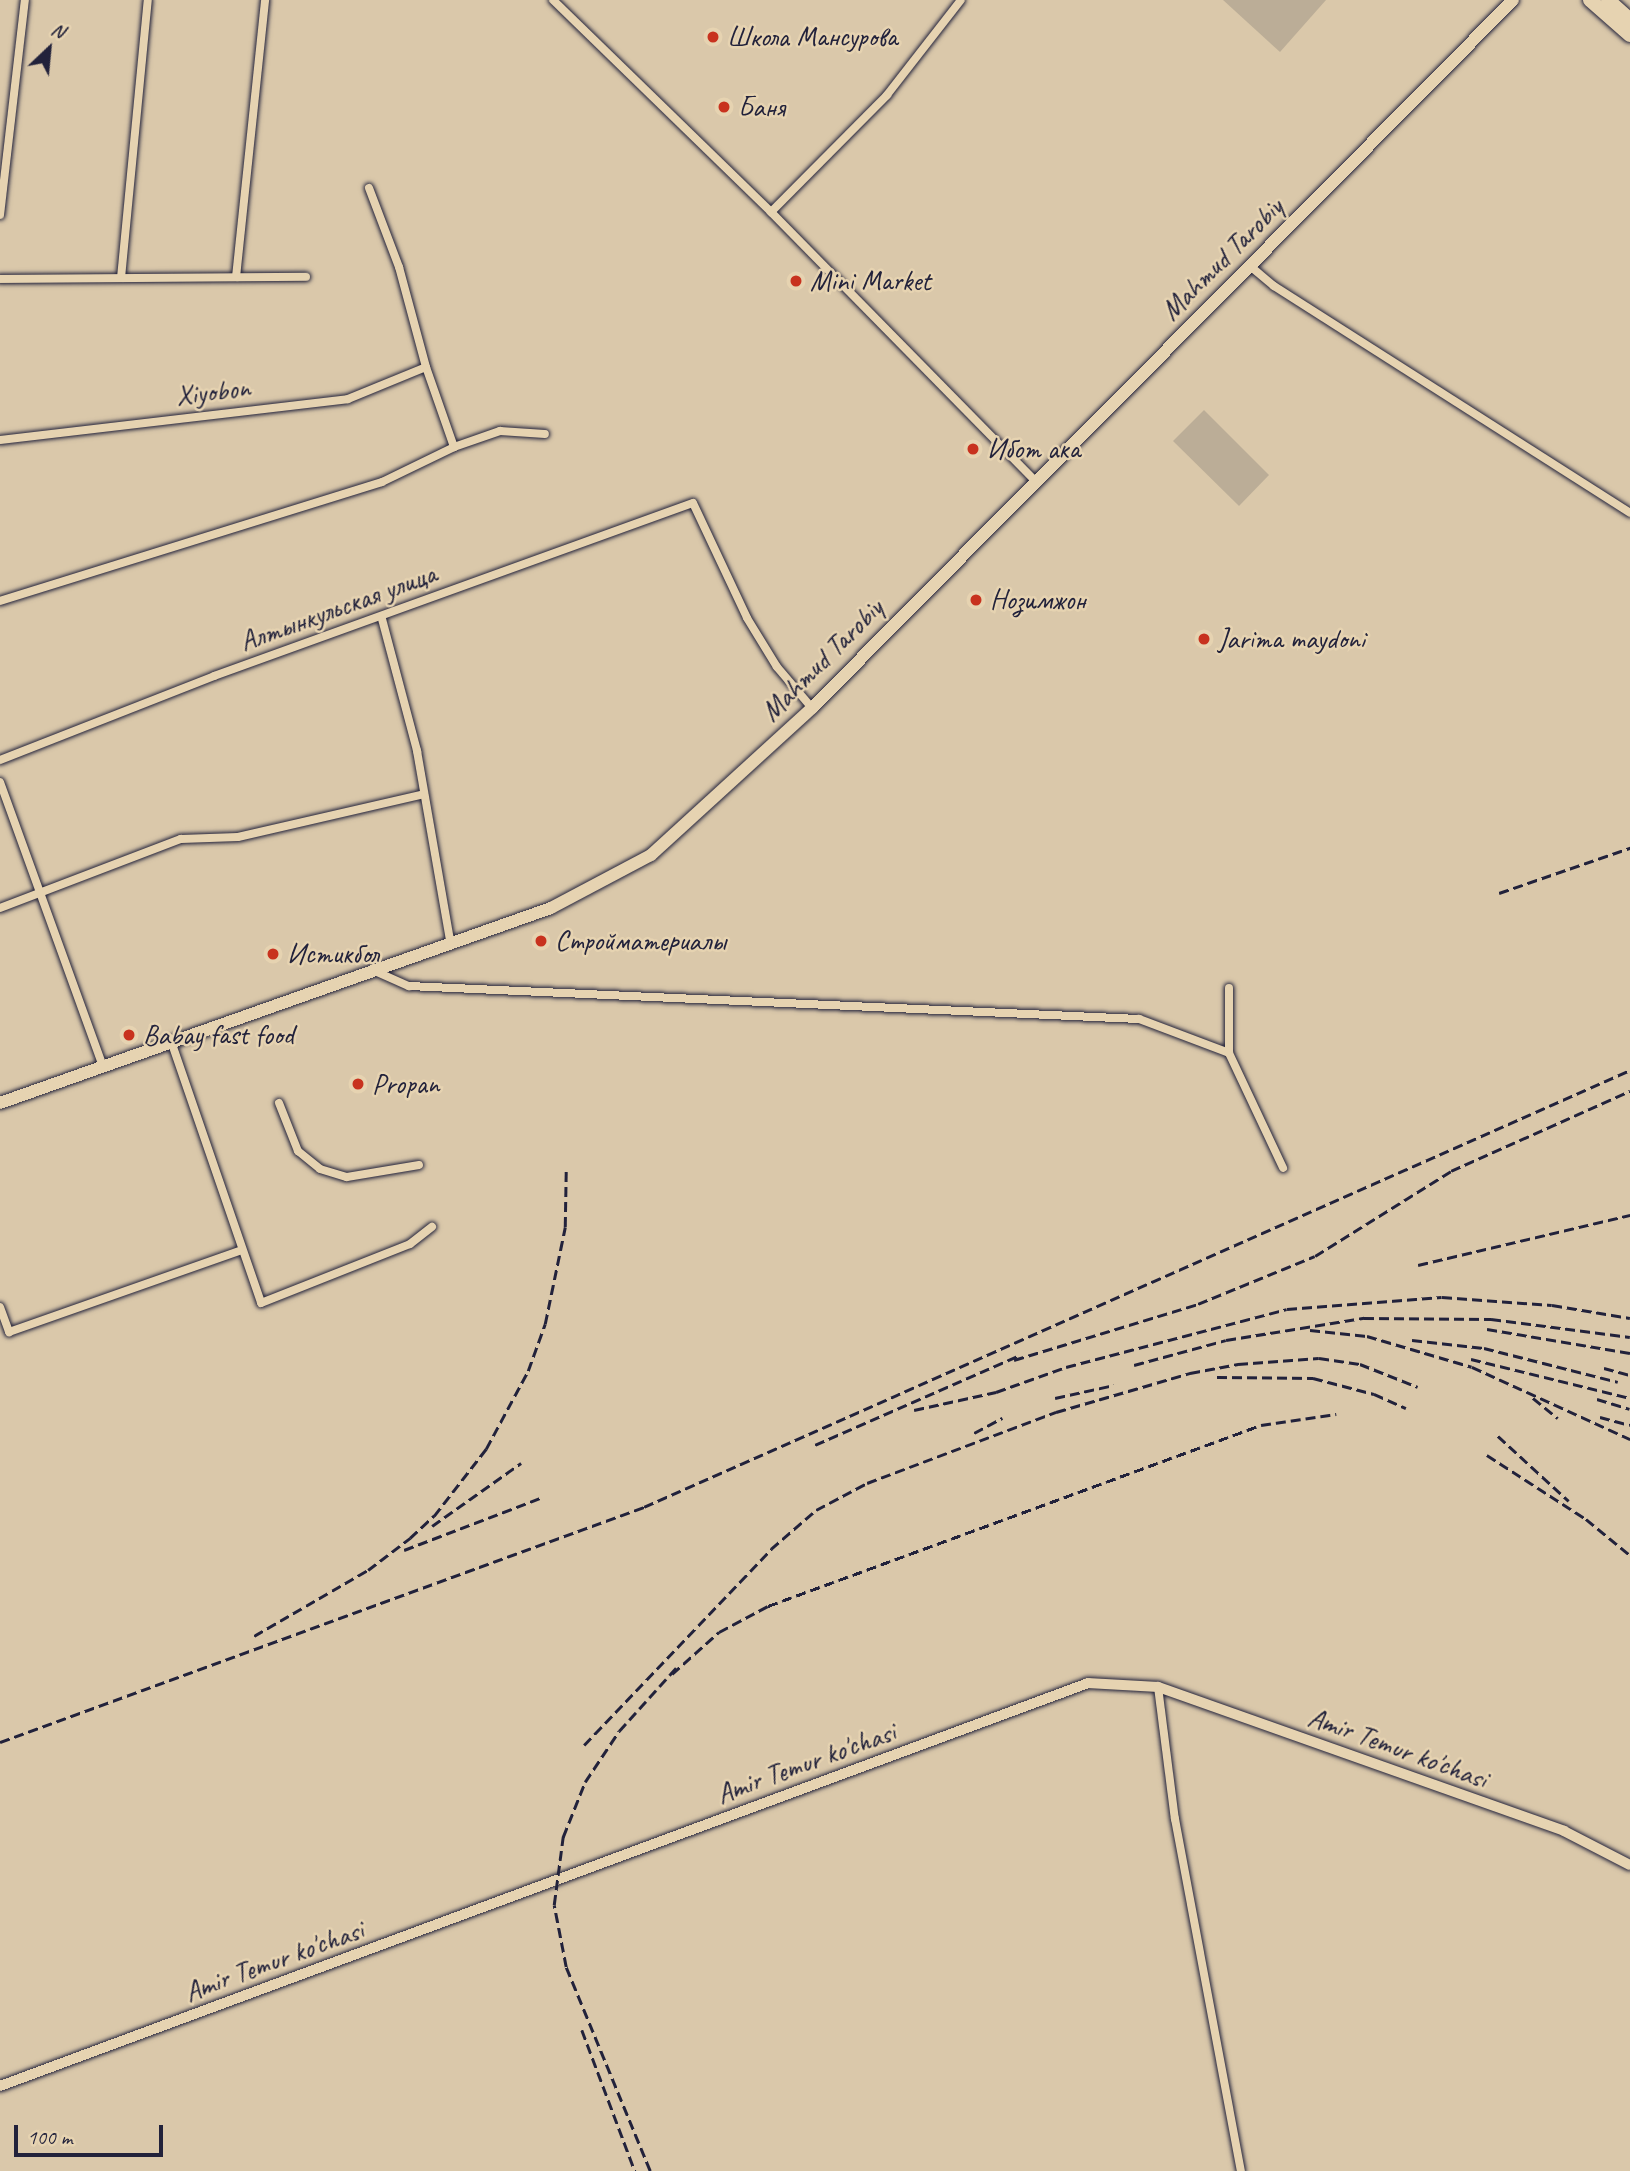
<!DOCTYPE html>
<meta charset="utf-8">
<style>
body{margin:0}
#map{position:relative;width:1630px;height:2171px;overflow:hidden;background:#dac8aa;font-family:Caveat,sans-serif}
div>[style]{position:absolute}
[style*='--x']{left:calc(var(--x)*1px);top:calc(var(--y)*1px);width:calc(var(--w)*1px);rotate:calc(var(--a)*1deg)}
.green>*{inset:0;background:#bbad97}
.roads{filter:drop-shadow(0 0 2px #22223b) drop-shadow(0 0 2px #22223b)}
.street>*{height:8px;margin:-4px;padding:0 4px;transform-origin:4px;border-radius:4px;background:#e6d3b1}
.secondary>*{height:10px;margin:-5px;padding:0 5px;transform-origin:5px;border-radius:5px;background:#e6d3b1}
.primary>*{height:12px;margin:-6px;padding:0 6px;transform-origin:6px;border-radius:6px;background:#e6d3b1}
.highway>*{height:14px;margin:-7px;padding:0 7px;transform-origin:7px;border-radius:7px;background:#e6d3b1}
.rail>*{height:2.5px;margin-top:-1.25px;transform-origin:0;background:repeating-linear-gradient(90deg,#22223b 0 10px,transparent 0 15px)}
.dots>*{width:19px;height:19px;translate:-50% -50%;box-sizing:border-box;border:4px solid #e6d3b1;border-radius:50%}
span{translate:-50% -50%;white-space:nowrap;text-align:center;line-height:1.15;-webkit-text-stroke:5px #e6d3b1;paint-order:stroke}
.poi-label{font-size:28px;color:#22223b}
.left{translate:0 -50%;text-align:left}
.street-label{font-size:28px;color:#22223b}
.north{position:absolute;left:14px;top:14px;width:70px;height:70px;-webkit-text-stroke:5px #e6d3b1;paint-order:stroke;rotate:26deg;font-size:19px;font-weight:700;line-height:28px;text-align:center;color:#22223b}
.north::after{content:'';display:block;margin:auto;width:24px;height:32px;background:#22223b;clip-path:polygon(50% 0,100% 100%,50% 72%,0 100%)}
.scale{position:absolute;left:14px;top:2125px;width:149px;height:32px;box-sizing:border-box;border:4px solid #22223b;border-top:0;padding-left:9px;font-size:21px;line-height:24px;white-space:nowrap;color:#22223b;-webkit-text-stroke:5px #e6d3b1;paint-order:stroke}
</style>
<div id="map">
<div class="green">
<i style="clip-path:polygon(1223px 0,1326px 0,1280px 52px)"></i>
<i style="clip-path:polygon(1204px 410px,1269px 475px,1239px 506px,1173px 441px)"></i>
</div>
<div class="roads">
<div class="street">
<i style="--x:553;--y:0;--w:304;--a:44.2"></i>
<i style="--x:771;--y:212;--w:377;--a:45.5"></i>
<i style="--x:369;--y:188;--w:85;--a:69.2"></i>
<i style="--x:399;--y:267;--w:104;--a:74.9"></i>
<i style="--x:426;--y:367;--w:85;--a:70.7"></i>
<i style="--x:771;--y:212;--w:165;--a:-45.2"></i>
<i style="--x:887;--y:95;--w:120;--a:-52.1"></i>
<i style="--x:0;--y:215;--w:216;--a:-83.4"></i>
<i style="--x:1250;--y:266;--w:31;--a:40"></i>
<i style="--x:1274;--y:286;--w:422;--a:32.5"></i>
<i style="--x:236;--y:277;--w:279;--a:-84"></i>
<i style="--x:121;--y:278;--w:279;--a:-84.5"></i>
<i style="--x:0;--y:279;--w:306;--a:-0.4"></i>
<i style="--x:0;--y:440;--w:350;--a:-6.7"></i>
<i style="--x:348;--y:399;--w:84;--a:-22.3"></i>
<i style="--x:0;--y:601;--w:400;--a:-17.3"></i>
<i style="--x:382;--y:482;--w:80;--a:-25.9"></i>
<i style="--x:454;--y:447;--w:49;--a:-19.2"></i>
<i style="--x:500;--y:431;--w:45;--a:3.8"></i>
<i style="--x:382;--y:619;--w:137;--a:75.1"></i>
<i style="--x:417;--y:751;--w:197;--a:80.1"></i>
<i style="--x:0;--y:760;--w:230;--a:-21.4"></i>
<i style="--x:214;--y:676;--w:509;--a:-19.86"></i>
<i style="--x:693;--y:503;--w:127;--a:64.8"></i>
<i style="--x:747;--y:618;--w:57;--a:58.5"></i>
<i style="--x:777;--y:667;--w:54;--a:49.5"></i>
<i style="--x:0;--y:782;--w:302;--a:70.1"></i>
<i style="--x:0;--y:908;--w:194;--a:-20.9"></i>
<i style="--x:181;--y:839;--w:57;--a:-2"></i>
<i style="--x:238;--y:837;--w:191;--a:-13"></i>
<i style="--x:377;--y:972;--w:35;--a:24"></i>
<i style="--x:409;--y:986;--w:731;--a:2.59"></i>
<i style="--x:1139;--y:1019;--w:96;--a:20.7"></i>
<i style="--x:1229;--y:1053;--w:127;--a:64.8"></i>
<i style="--x:1229;--y:988;--w:65;--a:90"></i>
<i style="--x:171;--y:1041;--w:277;--a:71"></i>
<i style="--x:261;--y:1303;--w:160;--a:-21.6"></i>
<i style="--x:410;--y:1244;--w:28;--a:-38"></i>
<i style="--x:279;--y:1103;--w:52;--a:68.4"></i>
<i style="--x:298;--y:1151;--w:28;--a:39"></i>
<i style="--x:320;--y:1169;--w:28;--a:17"></i>
<i style="--x:347;--y:1177;--w:73;--a:-9.5"></i>
<i style="--x:0;--y:1307;--w:27;--a:70"></i>
<i style="--x:9;--y:1332;--w:247;--a:-19.4"></i>
<i style="--x:1158;--y:1687;--w:133;--a:82.7"></i>
<i style="--x:1175;--y:1819;--w:358;--a:79.4"></i>
</div>
<div class="secondary">
<i style="--x:0;--y:2086;--w:1160;--a:-20.32"></i>
<i style="--x:1088;--y:1683;--w:70;--a:3.3"></i>
<i style="--x:1158;--y:1687;--w:431;--a:19.5"></i>
<i style="--x:1564;--y:1831;--w:74;--a:27.3"></i>
</div>
<div class="primary">
<i style="--x:0;--y:1103;--w:584;--a:-19.49"></i>
<i style="--x:551;--y:908;--w:113;--a:-27.9"></i>
<i style="--x:651;--y:855;--w:218;--a:-42.4"></i>
<i style="--x:812;--y:708;--w:996;--a:-45.28"></i>
</div>
<div class="highway">
<i style="--x:1590;--y:0;--w:53;--a:41.2"></i>
<i style="--x:1608;--y:0;--w:30;--a:42"></i>
</div>
</div>
<div class="rail">
<i style="--x:1499;--y:893;--w:139;--a:-19"></i>
<i style="--x:1418;--y:1265;--w:218;--a:-13.3"></i>
<i style="--x:1487;--y:1329;--w:145;--a:9.5"></i>
<i style="--x:1310;--y:1330;--w:57;--a:6"></i>
<i style="--x:1367;--y:1336;--w:109;--a:16.4"></i>
<i style="--x:1472;--y:1367;--w:174;--a:24.5"></i>
<i style="--x:1412;--y:1340;--w:72;--a:6.3"></i>
<i style="--x:1484;--y:1348;--w:138;--a:14.2"></i>
<i style="--x:1471;--y:1359;--w:164;--a:13.8"></i>
<i style="--x:1014;--y:1360;--w:192;--a:-16.9"></i>
<i style="--x:1198;--y:1304;--w:126;--a:-22.3"></i>
<i style="--x:1315;--y:1256;--w:160;--a:-32"></i>
<i style="--x:1451;--y:1171;--w:196;--a:-24.1"></i>
<i style="--x:1134;--y:1365;--w:95;--a:-15.2"></i>
<i style="--x:1226;--y:1340;--w:140;--a:-9.1"></i>
<i style="--x:1364;--y:1318;--w:127;--a:0.5"></i>
<i style="--x:1491;--y:1319;--w:140;--a:7.4"></i>
<i style="--x:1604;--y:1368;--w:27;--a:15"></i>
<i style="--x:1217;--y:1377;--w:96;--a:0.6"></i>
<i style="--x:1313;--y:1378;--w:63;--a:14.7"></i>
<i style="--x:1374;--y:1394;--w:35;--a:24"></i>
<i style="--x:1055;--y:1398;--w:60;--a:-12.4"></i>
<i style="--x:1533;--y:1398;--w:32;--a:39"></i>
<i style="--x:1597;--y:1399;--w:34;--a:17"></i>
<i style="--x:914;--y:1410;--w:84;--a:-12.4"></i>
<i style="--x:996;--y:1392;--w:74;--a:-19.7"></i>
<i style="--x:1066;--y:1367;--w:228;--a:-14.7"></i>
<i style="--x:1287;--y:1309;--w:155;--a:-4.4"></i>
<i style="--x:1442;--y:1297;--w:110;--a:4.2"></i>
<i style="--x:1552;--y:1305;--w:79;--a:9.5"></i>
<i style="--x:1600;--y:1417;--w:31;--a:15"></i>
<i style="--x:974;--y:1433;--w:32;--a:-28"></i>
<i style="--x:1498;--y:1436;--w:96;--a:42.5"></i>
<i style="--x:815;--y:1445;--w:224;--a:-23.7"></i>
<i style="--x:1487;--y:1455;--w:118;--a:32.9"></i>
<i style="--x:1586;--y:1519;--w:57;--a:39.3"></i>
<i style="--x:432;--y:1526;--w:109;--a:-35.3"></i>
<i style="--x:404;--y:1550;--w:146;--a:-20.9"></i>
<i style="--x:254;--y:1636;--w:132;--a:-30.1"></i>
<i style="--x:368;--y:1570;--w:53;--a:-37.3"></i>
<i style="--x:410;--y:1538;--w:33;--a:-43"></i>
<i style="--x:434;--y:1516;--w:85;--a:-52.2"></i>
<i style="--x:486;--y:1449;--w:89;--a:-61.7"></i>
<i style="--x:528;--y:1371;--w:50;--a:-70.1"></i>
<i style="--x:545;--y:1324;--w:99;--a:-78.3"></i>
<i style="--x:565;--y:1227;--w:59;--a:-89"></i>
<i style="--x:672;--y:1674;--w:63;--a:-41.8"></i>
<i style="--x:719;--y:1632;--w:55;--a:-28"></i>
<i style="--x:768;--y:1606;--w:525;--a:-20.16"></i>
<i style="--x:1261;--y:1425;--w:76;--a:-8.3"></i>
<i style="--x:0;--y:1742;--w:686;--a:-20.05"></i>
<i style="--x:644;--y:1507;--w:1079;--a:-23.9"></i>
<i style="--x:584;--y:1745;--w:271;--a:-46.3"></i>
<i style="--x:771;--y:1549;--w:60;--a:-40.9"></i>
<i style="--x:816;--y:1510;--w:58;--a:-27.9"></i>
<i style="--x:867;--y:1483;--w:202;--a:-20.6"></i>
<i style="--x:1056;--y:1412;--w:140;--a:-16.2"></i>
<i style="--x:1190;--y:1373;--w:49;--a:-10.6"></i>
<i style="--x:1238;--y:1364;--w:81;--a:-4.2"></i>
<i style="--x:1319;--y:1358;--w:41;--a:8.3"></i>
<i style="--x:1360;--y:1364;--w:62;--a:21.6"></i>
<i style="--x:582;--y:2030;--w:151;--a:69.4"></i>
<i style="--x:650;--y:2171;--w:221;--a:-112.4"></i>
<i style="--x:566;--y:1967;--w:63;--a:-101"></i>
<i style="--x:554;--y:1905;--w:69;--a:-82.5"></i>
<i style="--x:563;--y:1837;--w:59;--a:-68.2"></i>
<i style="--x:585;--y:1782;--w:61;--a:-56.3"></i>
<i style="--x:619;--y:1731;--w:85;--a:-47.9"></i>
</div>
<div class="dots">
<i style="left:713px;top:37px;background:#c8321e"></i>
<i style="left:724px;top:107px;background:#c8321e"></i>
<i style="left:796px;top:281px;background:#c8321e"></i>
<i style="left:973px;top:449px;background:#c8321e"></i>
<i style="left:976px;top:600px;background:#c8321e"></i>
<i style="left:1204px;top:639px;background:#c8321e"></i>
<i style="left:541px;top:941px;background:#c8321e"></i>
<i style="left:273px;top:954px;background:#c8321e"></i>
<i style="left:129px;top:1035px;background:#c8321e"></i>
<i style="left:358px;top:1084px;background:#c8321e"></i>
</div>
<div class="poi-label">
<span class="left" style="left:727px;top:37px">Школа Мансурова</span>
<span class="left" style="left:738px;top:107px">Баня</span>
<span class="left" style="left:810px;top:281px">Mini Market</span>
<span class="left" style="left:987px;top:449px">Ибот ака</span>
<span class="left" style="left:990px;top:600px">Нозимжон</span>
<span class="left" style="left:1218px;top:639px">Jarima maydoni</span>
<span class="left" style="left:555px;top:941px">Стройматериалы</span>
<span class="left" style="left:287px;top:954px">Истикбол</span>
<span class="left" style="left:143px;top:1035px">Babay fast food</span>
<span class="left" style="left:372px;top:1084px">Propan</span>
</div>
<div class="street-label">
<span style="left:1222px;top:259px;rotate:-45deg">Mahmud Tarobiy</span>
<span style="left:213px;top:392px;rotate:-7deg">Xiyobon</span>
<span style="left:338px;top:608px;rotate:-20deg">Алтынкульская улица</span>
<span style="left:822px;top:660px;rotate:-45deg">Mahmud Tarobiy</span>
<span style="left:1398px;top:1748px;rotate:20deg">Amir Temur ko'chasi</span>
<span style="left:806px;top:1763px;rotate:-20deg">Amir Temur ko'chasi</span>
<span style="left:274px;top:1961px;rotate:-20deg">Amir Temur ko'chasi</span>
</div>
<div class="north">N</div>
<div class="scale">100 m</div>
</div>
